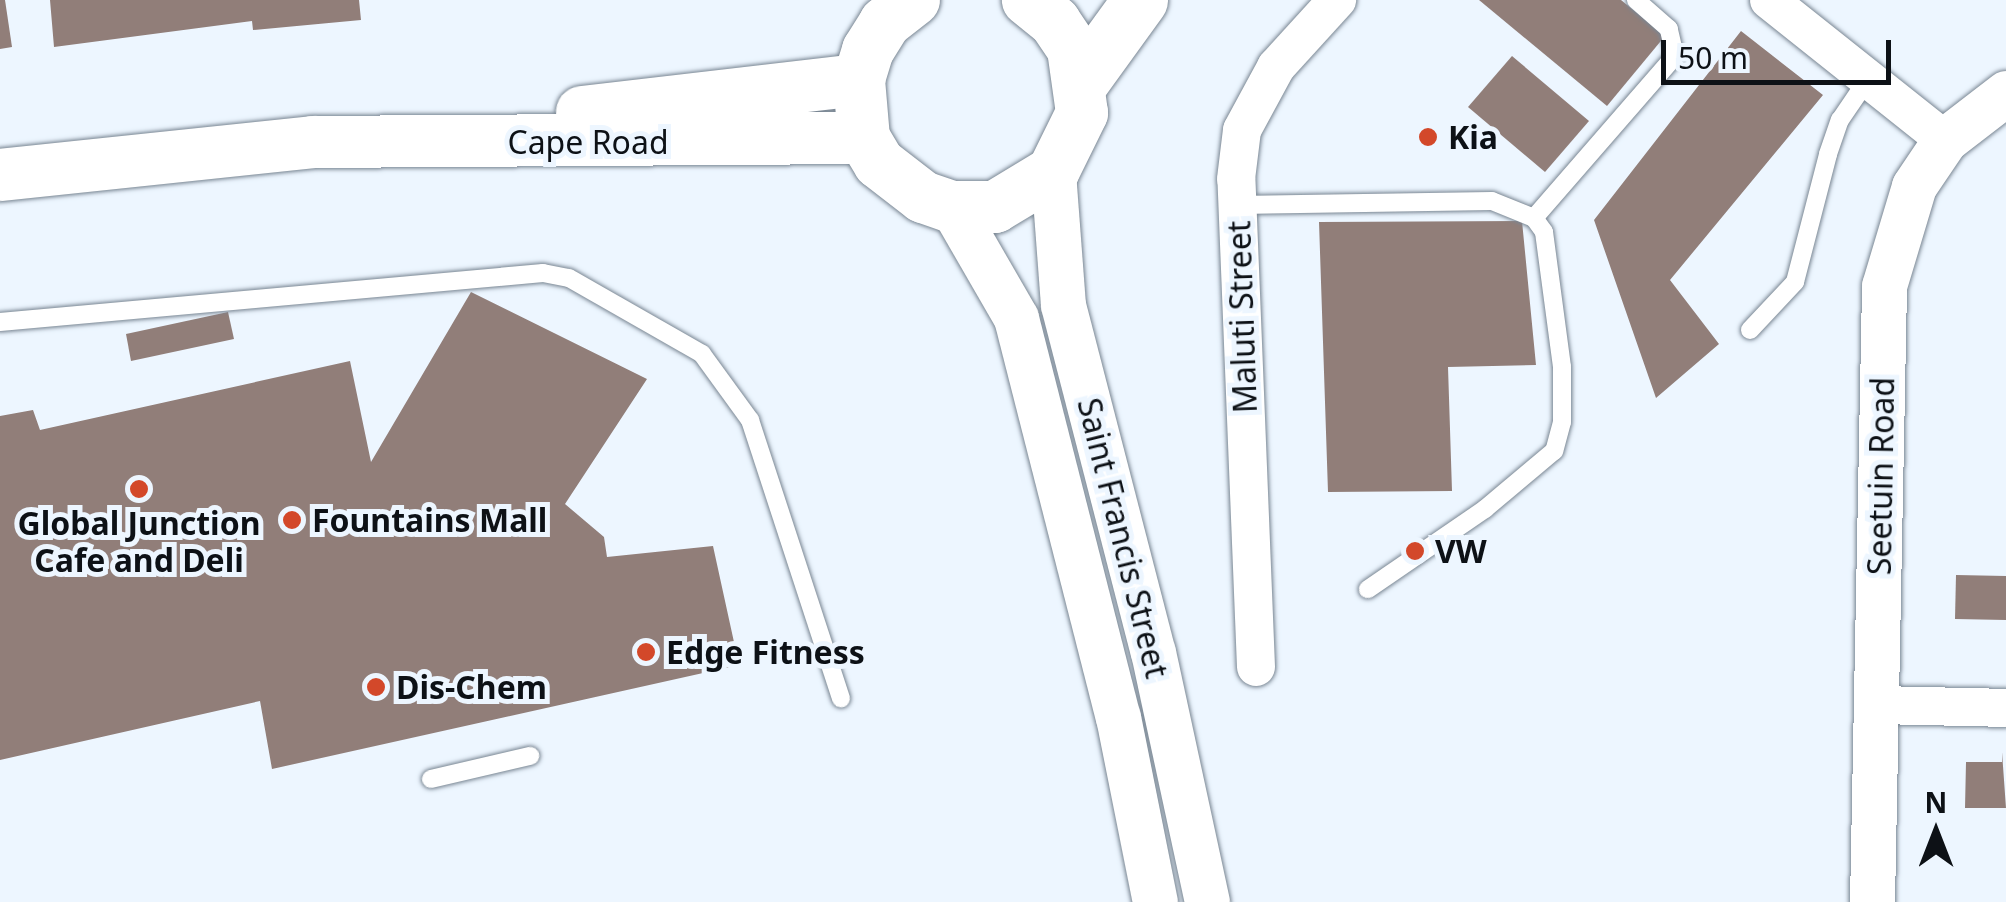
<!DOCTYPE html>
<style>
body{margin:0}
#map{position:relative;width:2006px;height:902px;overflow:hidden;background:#edf6ff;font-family:"Noto Sans",sans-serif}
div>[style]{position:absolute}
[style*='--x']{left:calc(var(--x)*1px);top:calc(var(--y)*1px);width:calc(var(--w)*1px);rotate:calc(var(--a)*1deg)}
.building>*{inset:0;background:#917e79}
.roads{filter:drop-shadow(0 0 2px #798693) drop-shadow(0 0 2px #798693)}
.service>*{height:18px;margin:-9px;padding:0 9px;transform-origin:9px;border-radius:9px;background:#fff}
.minor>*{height:38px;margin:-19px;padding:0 19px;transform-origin:19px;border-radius:19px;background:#fff}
.tertiary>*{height:45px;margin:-22.5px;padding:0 22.5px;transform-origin:22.5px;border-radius:22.5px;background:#fff}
.secondary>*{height:52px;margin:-26px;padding:0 26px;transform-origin:26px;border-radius:26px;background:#fff}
.primary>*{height:55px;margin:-27.5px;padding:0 27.5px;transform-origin:27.5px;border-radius:27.5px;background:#fff}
.dots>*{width:28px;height:28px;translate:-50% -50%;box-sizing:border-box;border:5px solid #edf6ff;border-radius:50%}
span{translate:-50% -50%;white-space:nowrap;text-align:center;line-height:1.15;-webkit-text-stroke:10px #edf6ff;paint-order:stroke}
.poi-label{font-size:32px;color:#0d1116;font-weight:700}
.left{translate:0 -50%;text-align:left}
.street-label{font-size:32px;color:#0d1116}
.north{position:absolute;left:1886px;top:782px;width:100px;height:100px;-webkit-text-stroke:8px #edf6ff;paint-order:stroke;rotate:0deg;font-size:28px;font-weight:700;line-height:40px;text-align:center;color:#0d1116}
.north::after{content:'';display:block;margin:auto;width:35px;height:45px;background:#0d1116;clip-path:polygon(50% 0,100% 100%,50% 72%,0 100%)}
.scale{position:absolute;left:1661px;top:40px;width:230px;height:45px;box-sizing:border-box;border:5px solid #0d1116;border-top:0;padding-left:12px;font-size:30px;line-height:35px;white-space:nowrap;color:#0d1116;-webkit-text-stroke:8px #edf6ff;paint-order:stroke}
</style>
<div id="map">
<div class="building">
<i style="clip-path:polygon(0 0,5px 0,12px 47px,0 49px)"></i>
<i style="clip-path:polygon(50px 0,359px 0,361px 20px,253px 30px,252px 21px,54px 47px)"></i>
<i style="clip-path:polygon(1479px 0,1621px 0,1665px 36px,1607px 106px)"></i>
<i style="clip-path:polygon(1741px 31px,1823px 95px,1670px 280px,1719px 344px,1656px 398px,1594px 220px)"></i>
<i style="clip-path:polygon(1512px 56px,1589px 121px,1545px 172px,1468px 107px)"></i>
<i style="clip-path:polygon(1522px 221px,1536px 365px,1448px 367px,1452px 491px,1328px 492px,1319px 222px)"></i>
<i style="clip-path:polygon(471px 292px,647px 379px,565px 504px,604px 537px,607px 557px,713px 546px,739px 665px,272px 769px,260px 701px,0 760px,0 416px,33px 410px,40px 430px,350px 361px,371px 462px)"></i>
<i style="clip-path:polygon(228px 312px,234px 339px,131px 361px,126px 334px)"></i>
<i style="clip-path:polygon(1956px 575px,2006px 576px,2006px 620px,1955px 619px)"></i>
<i style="clip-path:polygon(2002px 752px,2006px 808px,1965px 808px,1966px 762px,2002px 762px)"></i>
</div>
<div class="roads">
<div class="service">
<i style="--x:1237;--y:205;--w:255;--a:-0.9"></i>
<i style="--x:1492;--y:201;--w:45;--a:22"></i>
<i style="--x:1534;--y:218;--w:17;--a:54"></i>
<i style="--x:1544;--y:232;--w:136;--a:82.4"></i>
<i style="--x:1562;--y:367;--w:55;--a:90"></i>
<i style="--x:1562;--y:422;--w:30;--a:105"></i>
<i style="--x:1554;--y:451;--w:90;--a:140"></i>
<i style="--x:1485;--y:509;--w:142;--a:145.6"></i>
<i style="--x:1534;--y:218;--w:215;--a:-49"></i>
<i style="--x:1675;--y:56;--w:28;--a:-103"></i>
<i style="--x:1669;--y:29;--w:44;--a:-138.7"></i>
<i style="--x:0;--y:322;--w:545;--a:-5.16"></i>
<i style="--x:543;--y:273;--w:26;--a:11"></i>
<i style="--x:569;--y:278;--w:153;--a:29.7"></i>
<i style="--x:702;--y:354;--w:82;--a:54"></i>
<i style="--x:750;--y:420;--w:293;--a:71.9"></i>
<i style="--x:1750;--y:330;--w:66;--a:-46.8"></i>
<i style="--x:1795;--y:282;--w:132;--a:-75.5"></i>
<i style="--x:1828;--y:154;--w:36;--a:-71"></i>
<i style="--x:1840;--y:120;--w:50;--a:-55.7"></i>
<i style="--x:431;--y:779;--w:102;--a:-13.1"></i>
</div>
<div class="minor">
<i style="--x:1769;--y:0;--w:225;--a:38.5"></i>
<i style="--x:1256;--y:667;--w:488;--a:-92.3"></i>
<i style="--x:1236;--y:179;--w:49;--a:-83"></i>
<i style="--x:1242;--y:130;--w:72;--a:-61.6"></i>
<i style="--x:1276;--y:67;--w:91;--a:-47.7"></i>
<i style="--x:1878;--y:705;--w:128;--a:1.3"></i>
</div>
<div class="tertiary">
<i style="--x:1053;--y:172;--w:133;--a:85.7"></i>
<i style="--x:1063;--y:305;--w:358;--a:75.5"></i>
<i style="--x:1153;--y:652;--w:256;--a:77.8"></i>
<i style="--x:952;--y:207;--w:128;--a:60"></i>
<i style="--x:1016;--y:318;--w:412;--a:75.7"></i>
<i style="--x:1118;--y:717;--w:189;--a:78.7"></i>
<i style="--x:1872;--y:902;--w:616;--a:-88.88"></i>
<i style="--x:1884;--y:286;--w:104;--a:-73.3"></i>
<i style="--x:1914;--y:186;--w:55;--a:-56"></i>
<i style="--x:1945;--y:140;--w:77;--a:-37.6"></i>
</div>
<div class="secondary">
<i style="--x:914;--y:0;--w:37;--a:142"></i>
<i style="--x:885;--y:23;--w:32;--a:122"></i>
<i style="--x:868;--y:50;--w:31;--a:107"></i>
<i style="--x:859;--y:80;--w:58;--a:85.1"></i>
<i style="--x:864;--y:138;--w:29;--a:59"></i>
<i style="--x:879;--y:163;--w:56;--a:37.7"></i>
<i style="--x:923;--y:197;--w:31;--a:19"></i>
<i style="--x:952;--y:207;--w:43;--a:0"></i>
<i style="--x:995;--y:207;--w:68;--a:-31.1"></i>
<i style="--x:1053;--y:172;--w:66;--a:-63.8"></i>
<i style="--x:1082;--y:113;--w:65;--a:-98"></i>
<i style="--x:1073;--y:49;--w:32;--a:-124"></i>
<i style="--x:1055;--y:22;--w:35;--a:-141"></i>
<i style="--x:582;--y:112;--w:279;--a:-6.6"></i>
<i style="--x:0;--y:175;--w:315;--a:-6"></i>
<i style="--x:313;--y:142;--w:551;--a:-0.42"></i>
</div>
<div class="primary">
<i style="--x:1082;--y:80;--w:99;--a:-54.1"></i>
</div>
</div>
<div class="dots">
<i style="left:1428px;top:137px;background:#d3482a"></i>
<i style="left:139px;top:489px;background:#d3482a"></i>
<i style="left:292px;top:520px;background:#d3482a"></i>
<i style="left:1415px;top:551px;background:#d3482a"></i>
<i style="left:646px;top:652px;background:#d3482a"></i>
<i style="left:376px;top:687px;background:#d3482a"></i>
</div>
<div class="poi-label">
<span class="left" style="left:1448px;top:137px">Kia</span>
<span class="left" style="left:312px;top:520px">Fountains Mall</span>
<span style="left:139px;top:542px">Global Junction<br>Cafe and Deli</span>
<span class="left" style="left:1435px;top:551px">VW</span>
<span class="left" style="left:666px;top:652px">Edge Fitness</span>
<span class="left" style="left:396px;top:687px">Dis-Chem</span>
</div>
<div class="street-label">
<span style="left:588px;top:142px">Cape Road</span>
<span style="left:1242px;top:317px;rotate:-92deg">Maluti Street</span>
<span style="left:1881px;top:476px;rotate:-89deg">Seetuin Road</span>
<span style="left:1123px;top:538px;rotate:76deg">Saint Francis Street</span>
</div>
<div class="north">N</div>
<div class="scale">50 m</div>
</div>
